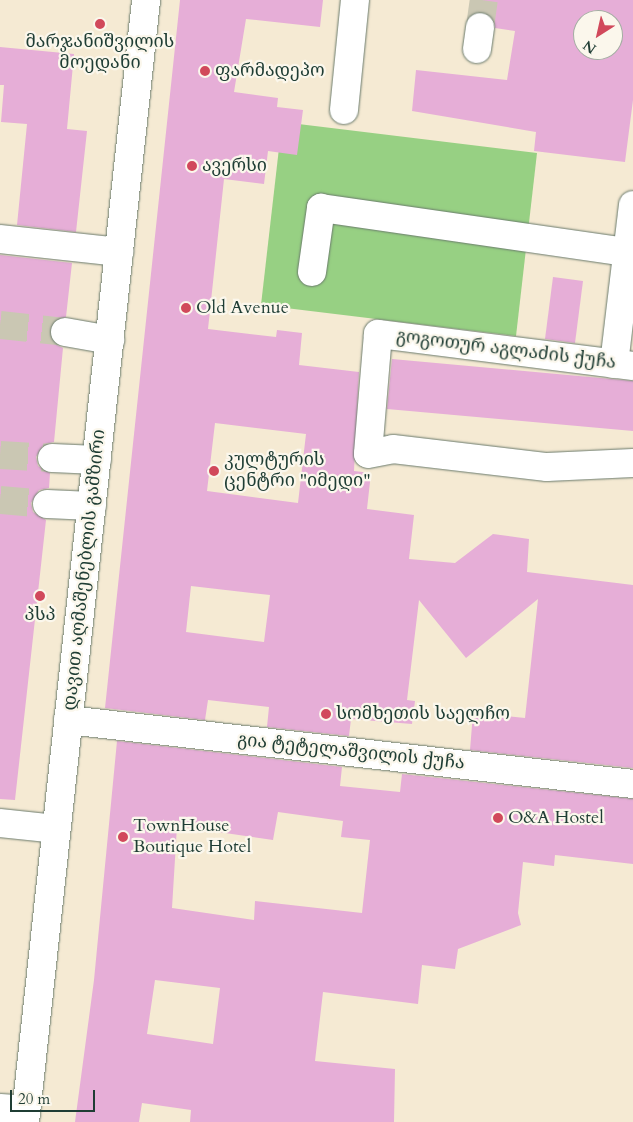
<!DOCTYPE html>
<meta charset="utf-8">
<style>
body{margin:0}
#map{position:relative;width:633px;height:1122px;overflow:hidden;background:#f5ead3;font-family:Cardo,"Noto Serif Georgian",serif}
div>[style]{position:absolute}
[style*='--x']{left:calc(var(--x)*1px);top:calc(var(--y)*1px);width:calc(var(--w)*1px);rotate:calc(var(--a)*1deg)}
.green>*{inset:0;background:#97d083}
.building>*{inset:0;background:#e6aed7}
.minor-tunnel>*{height:28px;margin-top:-14px;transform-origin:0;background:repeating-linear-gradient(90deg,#cac7b3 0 28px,transparent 0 42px)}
.roads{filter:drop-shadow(0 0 1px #6a7a6c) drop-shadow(0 0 1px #6a7a6c)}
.minor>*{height:28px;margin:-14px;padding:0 14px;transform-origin:14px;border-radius:14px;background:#fff}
.major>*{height:28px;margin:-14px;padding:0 14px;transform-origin:14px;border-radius:14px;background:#fff}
.dots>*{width:14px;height:14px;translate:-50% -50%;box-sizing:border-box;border:2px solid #fbf7ec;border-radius:50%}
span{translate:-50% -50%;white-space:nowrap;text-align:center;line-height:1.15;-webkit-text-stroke:4.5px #fbf7ec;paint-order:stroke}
.poi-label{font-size:18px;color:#1f3d34}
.left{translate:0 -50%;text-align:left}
.street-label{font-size:18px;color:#1f3d34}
.north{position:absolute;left:573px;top:10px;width:50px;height:50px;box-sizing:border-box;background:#fbf7ec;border:1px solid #a3ada2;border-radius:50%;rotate:215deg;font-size:14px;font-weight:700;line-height:20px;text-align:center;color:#1f3d34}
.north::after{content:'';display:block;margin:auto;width:18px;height:22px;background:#d1495b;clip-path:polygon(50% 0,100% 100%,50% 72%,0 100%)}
.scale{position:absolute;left:10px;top:1090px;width:85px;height:22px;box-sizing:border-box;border:2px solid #1f3d34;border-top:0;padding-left:6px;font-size:15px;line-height:18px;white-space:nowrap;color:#1f3d34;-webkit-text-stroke:4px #fbf7ec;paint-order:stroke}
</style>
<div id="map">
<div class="green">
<i style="clip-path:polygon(282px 122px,537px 153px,516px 336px,261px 305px)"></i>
</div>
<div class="building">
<i style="clip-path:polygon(evenodd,180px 0,323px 0,320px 27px,246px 19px,234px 92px,278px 98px,277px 107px,303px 110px,297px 155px,268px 151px,264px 184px,224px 179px,208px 329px,276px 337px,277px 330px,302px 333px,299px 365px,359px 372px,354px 471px,371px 473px,367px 509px,414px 515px,409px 559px,455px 563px,493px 534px,529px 539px,527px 572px,633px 585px,633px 768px,470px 750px,473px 713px,525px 718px,538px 599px,466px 658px,419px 600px,407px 700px,415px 701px,412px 724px,351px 719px,349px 736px,267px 727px,269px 707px,208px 700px,205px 720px,105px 708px,180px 0,215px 423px,306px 434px,298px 503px,207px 491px,215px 423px,180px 0,191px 586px,270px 595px,264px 642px,186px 632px,191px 586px)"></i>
<i style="clip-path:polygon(evenodd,473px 0,633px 0,633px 100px,625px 162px,534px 151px,536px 132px,412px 111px,416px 70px,507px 80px,515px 31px,495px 28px,490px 15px,483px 12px,472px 14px,473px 0,583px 20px,613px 20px,613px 50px,583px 50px,583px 20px)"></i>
<i style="clip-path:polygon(0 47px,74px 54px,67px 129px,87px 131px,76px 232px,17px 225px,27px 124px,1px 122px,4px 85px,0 85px)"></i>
<i style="clip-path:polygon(0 255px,72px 263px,66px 317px,53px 322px,50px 330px,55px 344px,63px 348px,54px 442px,44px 444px,36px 457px,38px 466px,50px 473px,49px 488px,39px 490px,31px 503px,33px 512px,46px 520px,15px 800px,0 799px)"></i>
<i style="clip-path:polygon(553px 277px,583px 281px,575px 343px,545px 339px)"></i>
<i style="clip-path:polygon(392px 359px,633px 381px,633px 431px,387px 409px)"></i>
<i style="clip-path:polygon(evenodd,117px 741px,342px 767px,340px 786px,400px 792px,402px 774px,633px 799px,633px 864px,555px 855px,554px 866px,523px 862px,518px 913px,521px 925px,458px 949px,455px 969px,422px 965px,418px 1004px,323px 992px,315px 1061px,395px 1069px,394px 1122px,190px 1122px,191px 1110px,142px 1103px,139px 1122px,75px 1122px,94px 980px,117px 741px,278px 812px,343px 821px,341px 837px,370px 840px,362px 913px,255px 901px,254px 920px,172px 908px,177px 826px,273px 840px,278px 812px,117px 741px,155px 980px,220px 988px,213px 1044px,147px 1034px,155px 980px)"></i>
</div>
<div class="minor-tunnel">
<i style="--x:480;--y:27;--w:27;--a:-82"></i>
<i style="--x:0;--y:325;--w:65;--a:6.1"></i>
<i style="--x:0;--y:455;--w:52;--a:3.3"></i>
<i style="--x:0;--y:500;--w:47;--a:4.9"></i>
</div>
<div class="roads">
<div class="minor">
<i style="--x:477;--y:49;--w:22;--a:-82"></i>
<i style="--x:344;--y:110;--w:111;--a:-84.3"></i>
<i style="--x:0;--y:239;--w:120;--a:6.2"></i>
<i style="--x:312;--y:272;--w:65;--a:-82"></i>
<i style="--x:321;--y:208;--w:309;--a:8.2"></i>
<i style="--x:65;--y:332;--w:46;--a:10.1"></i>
<i style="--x:614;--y:364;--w:160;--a:-83.2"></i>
<i style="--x:633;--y:366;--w:257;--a:-172.8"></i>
<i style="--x:378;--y:334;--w:120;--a:94.8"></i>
<i style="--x:368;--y:454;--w:25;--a:-11"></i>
<i style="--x:393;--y:449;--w:155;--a:6.7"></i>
<i style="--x:547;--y:467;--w:86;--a:-2.7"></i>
<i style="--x:52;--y:458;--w:45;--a:2.5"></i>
<i style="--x:47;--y:504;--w:45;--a:2.5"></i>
<i style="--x:68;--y:720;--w:569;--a:6.46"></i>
<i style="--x:0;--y:823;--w:56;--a:6.1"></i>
<i style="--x:0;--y:1108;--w:26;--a:4"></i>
</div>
<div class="major">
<i style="--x:25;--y:1122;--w:1129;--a:-83.84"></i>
</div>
</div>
<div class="dots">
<i style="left:100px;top:24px;background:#d1495b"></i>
<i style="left:205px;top:71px;background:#d1495b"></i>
<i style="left:192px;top:166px;background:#d1495b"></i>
<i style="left:186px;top:308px;background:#d1495b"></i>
<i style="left:214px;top:471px;background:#d1495b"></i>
<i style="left:40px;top:596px;background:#d1495b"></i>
<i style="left:326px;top:714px;background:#d1495b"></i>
<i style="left:498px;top:818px;background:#d1495b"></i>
<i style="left:123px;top:837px;background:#d1495b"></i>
</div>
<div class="poi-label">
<span style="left:100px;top:53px">მარჯანიშვილის<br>მოედანი</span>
<span class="left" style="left:215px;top:71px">ფარმადეპო</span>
<span class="left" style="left:202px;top:166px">ავერსი</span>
<span class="left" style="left:196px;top:308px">Old Avenue</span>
<span class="left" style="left:224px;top:471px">კულტურის<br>ცენტრი "იმედი"</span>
<span style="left:40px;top:615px">პსპ</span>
<span class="left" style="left:336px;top:714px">სომხეთის საელჩო</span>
<span class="left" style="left:508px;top:818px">O&amp;A Hostel</span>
<span class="left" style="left:133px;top:837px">TownHouse<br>Boutique Hotel</span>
</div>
<div class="street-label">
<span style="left:506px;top:350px;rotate:7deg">გოგოთურ აგლაძის ქუჩა</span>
<span style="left:85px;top:570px;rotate:-84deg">დავით აღმაშენებლის გამზირი</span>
<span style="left:351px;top:752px;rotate:6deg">გია ტეტელაშვილის ქუჩა</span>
</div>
<div class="north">N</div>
<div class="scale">20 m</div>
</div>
